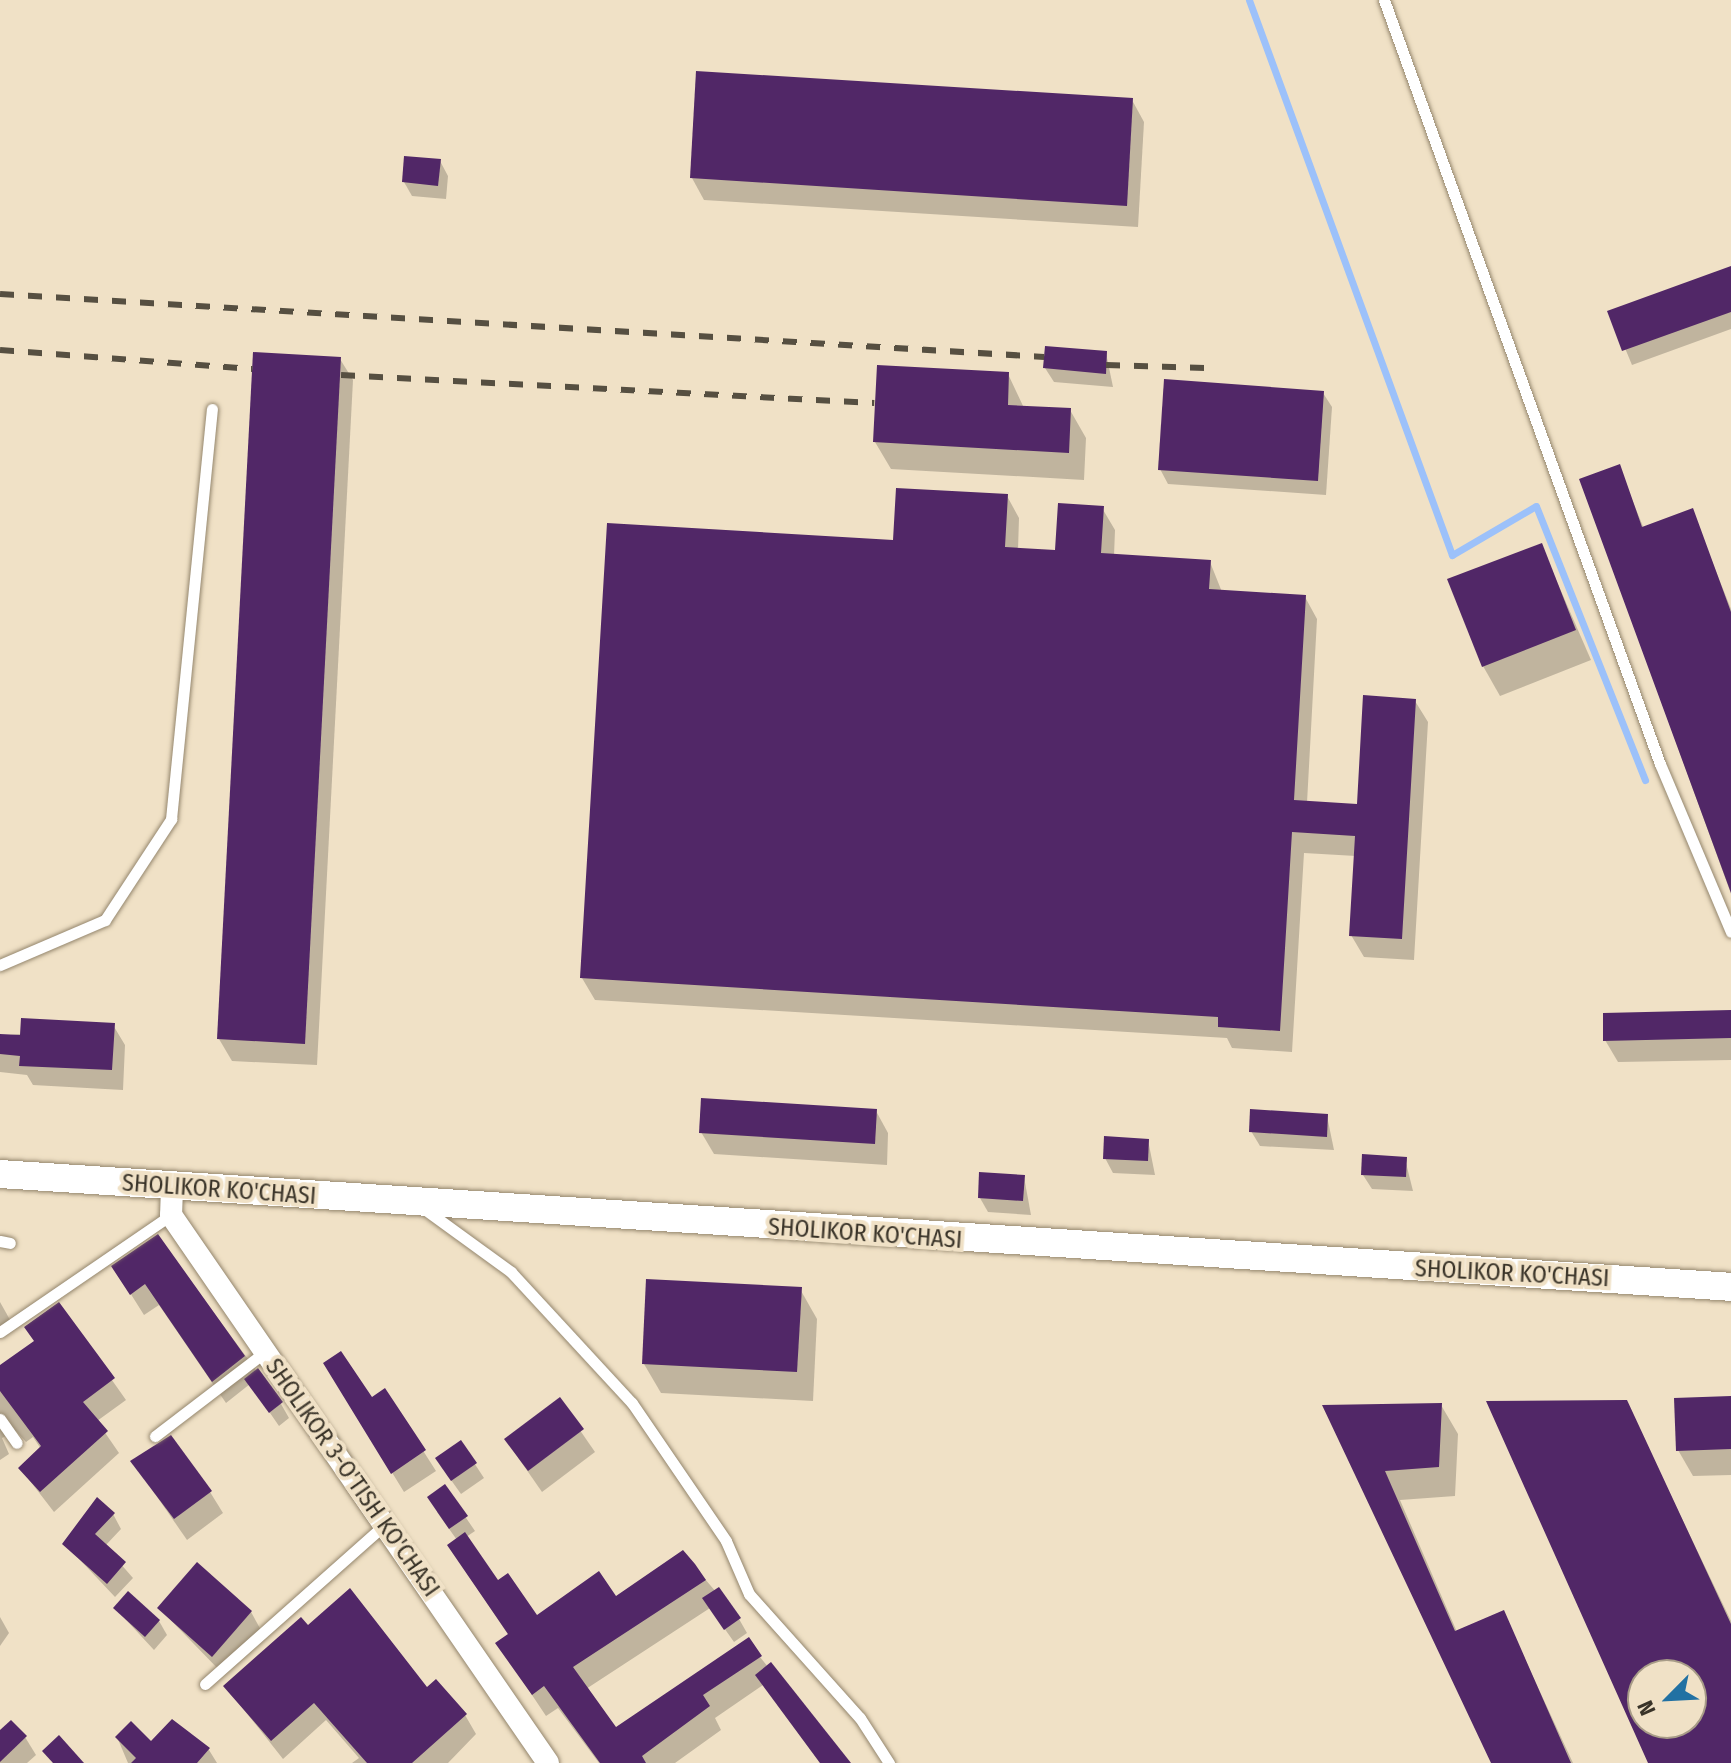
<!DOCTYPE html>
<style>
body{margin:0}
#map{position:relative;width:1731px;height:1763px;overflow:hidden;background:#f0e1c6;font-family:"Fira Sans Condensed",sans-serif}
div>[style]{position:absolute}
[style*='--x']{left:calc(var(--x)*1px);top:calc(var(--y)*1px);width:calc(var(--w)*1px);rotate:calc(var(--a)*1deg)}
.shadow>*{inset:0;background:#0003}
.stream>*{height:7px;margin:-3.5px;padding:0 3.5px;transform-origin:3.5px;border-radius:3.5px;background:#9cc1fa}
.building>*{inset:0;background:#512767}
.roads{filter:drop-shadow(0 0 2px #94866d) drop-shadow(0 0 2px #94866d)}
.service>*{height:11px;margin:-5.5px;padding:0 5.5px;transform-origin:5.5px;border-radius:5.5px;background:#fff}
.minor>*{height:22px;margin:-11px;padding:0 11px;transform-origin:11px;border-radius:11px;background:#fff}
.tertiary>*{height:28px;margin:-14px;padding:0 14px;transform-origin:14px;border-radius:14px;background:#fff}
.rail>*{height:6px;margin-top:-3px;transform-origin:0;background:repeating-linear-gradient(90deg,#564f41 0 14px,transparent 0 28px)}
span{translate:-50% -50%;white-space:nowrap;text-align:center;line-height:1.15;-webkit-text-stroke:8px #f0e1c6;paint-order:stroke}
.street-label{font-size:24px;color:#393328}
.north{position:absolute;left:1627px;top:1659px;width:80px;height:80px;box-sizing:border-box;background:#f0e1c6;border:2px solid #a79b87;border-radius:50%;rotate:246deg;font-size:22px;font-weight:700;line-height:32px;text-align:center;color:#393328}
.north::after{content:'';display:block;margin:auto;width:28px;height:36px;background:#2171a3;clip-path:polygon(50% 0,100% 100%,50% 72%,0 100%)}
</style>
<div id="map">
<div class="shadow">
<i style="clip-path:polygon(1132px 100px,1144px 122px,1138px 227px,704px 200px,692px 178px)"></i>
<i style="clip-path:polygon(440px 161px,448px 176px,446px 199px,412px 196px,404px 182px)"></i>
<i style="clip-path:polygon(1731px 268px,1731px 329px,1632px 365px,1610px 312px)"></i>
<i style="clip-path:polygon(1106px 353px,1113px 387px,1054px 382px,1045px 368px)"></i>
<i style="clip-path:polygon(340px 359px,353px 380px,317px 1065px,232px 1061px,219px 1039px)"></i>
<i style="clip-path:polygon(1008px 374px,1024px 408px,1070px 410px,1086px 438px,1084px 480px,891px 469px,875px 442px)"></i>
<i style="clip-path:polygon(1323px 393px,1332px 407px,1326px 495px,1168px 484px,1160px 469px)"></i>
<i style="clip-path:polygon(1619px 467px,1644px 529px,1692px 511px,1731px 609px,1731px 894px,1581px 480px)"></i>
<i style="clip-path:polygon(1007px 496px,1019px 518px,1018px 550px,1057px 553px,1102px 508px,1115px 530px,1114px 556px,1210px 562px,1222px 592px,1305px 597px,1317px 619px,1307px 803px,1359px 807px,1415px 701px,1428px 722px,1414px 960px,1364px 957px,1351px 935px,1356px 856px,1304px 853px,1292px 1052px,1232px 1048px,1227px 1038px,595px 1000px,582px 978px,895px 543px)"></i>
<i style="clip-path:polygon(1541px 545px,1591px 660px,1500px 696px,1483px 666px)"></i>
<i style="clip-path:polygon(1731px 1012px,1731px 1060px,1618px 1062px,1605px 1040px)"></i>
<i style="clip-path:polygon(113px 1025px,125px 1045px,123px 1090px,33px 1085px,27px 1075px,0 1072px,0 1036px)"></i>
<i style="clip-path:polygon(876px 1111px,888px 1133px,887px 1165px,714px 1154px,701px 1132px)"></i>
<i style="clip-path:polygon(1327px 1116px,1334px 1150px,1260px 1146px,1251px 1131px)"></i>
<i style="clip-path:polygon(1148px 1140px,1155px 1175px,1113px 1173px,1105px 1158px)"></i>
<i style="clip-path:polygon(1405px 1159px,1413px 1191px,1372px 1189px,1363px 1175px)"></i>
<i style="clip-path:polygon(1024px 1177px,1031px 1215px,988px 1212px,980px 1198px)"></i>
<i style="clip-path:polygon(158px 1237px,281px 1404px,289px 1418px,279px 1426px,250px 1384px,226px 1403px,159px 1305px,144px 1315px,127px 1288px)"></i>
<i style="clip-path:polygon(800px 1289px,817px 1319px,813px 1401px,661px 1393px,644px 1364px)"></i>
<i style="clip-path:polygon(0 1302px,14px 1327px,0 1335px)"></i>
<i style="clip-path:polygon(59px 1305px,126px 1400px,97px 1421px,119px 1453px,54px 1512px,20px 1468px,41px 1449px,33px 1437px,26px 1442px,16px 1431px,2px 1438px,9px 1454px,0 1460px,0 1368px,35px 1342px)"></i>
<i style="clip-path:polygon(337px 1383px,371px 1400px,385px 1391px,436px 1471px,404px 1492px)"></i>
<i style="clip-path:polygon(1731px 1398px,1731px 1475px,1693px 1476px,1678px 1450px)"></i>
<i style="clip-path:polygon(559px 1400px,595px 1452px,542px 1492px,506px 1440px)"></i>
<i style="clip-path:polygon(evenodd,1626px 1402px,1731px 1621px,1731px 1763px,1650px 1763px,1489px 1403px,1626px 1402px,1643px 1675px,1691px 1675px,1691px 1723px,1643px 1723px,1643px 1675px)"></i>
<i style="clip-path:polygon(1441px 1405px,1458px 1434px,1455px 1496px,1400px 1500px,1457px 1632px,1503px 1612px,1573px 1763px,1494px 1763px,1325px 1407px)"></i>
<i style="clip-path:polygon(461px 1443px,484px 1478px,461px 1494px,446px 1473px)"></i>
<i style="clip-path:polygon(133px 1462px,210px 1492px,223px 1513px,187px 1540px)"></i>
<i style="clip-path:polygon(445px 1487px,475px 1531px,466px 1537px,498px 1583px,537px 1617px,616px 1599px,682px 1552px,739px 1619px,747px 1633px,734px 1642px,710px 1608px,586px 1689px,615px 1730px,760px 1657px,845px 1763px,820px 1763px,763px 1685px,715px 1718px,721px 1730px,675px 1763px,599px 1763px,558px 1708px,546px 1716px,498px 1644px,509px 1636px,449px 1546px,457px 1540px,437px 1512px)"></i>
<i style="clip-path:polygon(113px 1514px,121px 1529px,105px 1546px,133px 1578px,115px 1597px,65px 1544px)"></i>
<i style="clip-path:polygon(115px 1608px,159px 1621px,167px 1635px,154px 1650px)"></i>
<i style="clip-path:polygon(159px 1608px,251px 1612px,262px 1632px,224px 1675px)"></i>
<i style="clip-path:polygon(0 1617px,9px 1633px,0 1646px)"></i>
<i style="clip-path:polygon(308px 1628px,427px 1690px,465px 1715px,476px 1734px,448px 1763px,352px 1763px,359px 1758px,326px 1720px,283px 1759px,226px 1687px)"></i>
<i style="clip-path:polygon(172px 1721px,209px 1750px,217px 1763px,128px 1763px,117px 1737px,151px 1744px)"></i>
<i style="clip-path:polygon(0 1733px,25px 1737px,36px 1755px,27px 1763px,0 1763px)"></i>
</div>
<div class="stream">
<i style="--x:1249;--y:0;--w:591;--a:69.91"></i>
<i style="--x:1452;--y:555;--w:97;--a:-30.3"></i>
<i style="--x:1536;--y:506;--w:295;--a:68.3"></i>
</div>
<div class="building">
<i style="clip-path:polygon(696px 71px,1133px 98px,1127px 206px,690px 178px)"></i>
<i style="clip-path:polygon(404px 156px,441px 159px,438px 186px,402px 182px)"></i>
<i style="clip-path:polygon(1731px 266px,1731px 312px,1622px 351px,1607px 311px)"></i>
<i style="clip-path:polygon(1045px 346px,1107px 351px,1106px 374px,1043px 368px)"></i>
<i style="clip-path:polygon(253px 352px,341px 357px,305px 1044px,217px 1039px)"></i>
<i style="clip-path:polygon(877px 365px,1009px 372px,1008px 405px,1071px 408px,1069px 453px,873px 442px)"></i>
<i style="clip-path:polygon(1164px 379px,1324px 391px,1318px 481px,1158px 470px)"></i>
<i style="clip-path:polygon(1620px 464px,1642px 527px,1693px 508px,1731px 612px,1731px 893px,1579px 479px)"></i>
<i style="clip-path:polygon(896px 488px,1008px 494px,1005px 547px,1055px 550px,1058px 503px,1104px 506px,1101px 553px,1211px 560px,1209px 589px,1306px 595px,1294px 800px,1357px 804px,1363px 695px,1416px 699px,1402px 939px,1349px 936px,1355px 836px,1292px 832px,1280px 1031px,1218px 1027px,1218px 1017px,580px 978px,607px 523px,893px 540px)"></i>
<i style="clip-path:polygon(1542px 543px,1576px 630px,1482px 667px,1447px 579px)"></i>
<i style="clip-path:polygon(1731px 1010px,1731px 1038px,1603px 1041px,1603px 1013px)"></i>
<i style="clip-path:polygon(21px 1018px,115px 1023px,112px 1070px,19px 1066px,20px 1056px,0 1054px,0 1034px,20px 1035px)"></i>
<i style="clip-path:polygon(701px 1098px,877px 1109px,875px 1144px,699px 1133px)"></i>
<i style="clip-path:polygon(1250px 1109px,1328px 1114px,1327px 1137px,1249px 1132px)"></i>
<i style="clip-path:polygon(1104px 1136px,1149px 1139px,1148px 1161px,1103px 1159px)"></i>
<i style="clip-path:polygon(1362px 1154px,1407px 1157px,1406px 1177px,1361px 1175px)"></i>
<i style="clip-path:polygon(979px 1172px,1025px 1175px,1023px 1201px,978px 1198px)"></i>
<i style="clip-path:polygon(158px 1234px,245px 1356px,212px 1382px,145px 1284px,130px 1295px,111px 1266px)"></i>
<i style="clip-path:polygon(646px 1279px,802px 1287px,797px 1372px,642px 1364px)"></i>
<i style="clip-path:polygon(59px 1302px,115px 1378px,83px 1402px,108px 1431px,40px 1492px,18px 1468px,41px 1446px,0 1391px,0 1365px,34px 1341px,24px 1327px)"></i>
<i style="clip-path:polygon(341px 1351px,372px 1397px,385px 1388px,426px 1450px,391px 1474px,323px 1363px)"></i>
<i style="clip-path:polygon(258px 1368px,283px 1402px,269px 1413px,244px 1379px)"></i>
<i style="clip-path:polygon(1731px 1396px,1731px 1449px,1676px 1451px,1674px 1398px)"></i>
<i style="clip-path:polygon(560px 1397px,584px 1429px,528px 1471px,504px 1439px)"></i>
<i style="clip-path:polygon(evenodd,1627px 1400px,1731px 1624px,1731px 1763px,1648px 1763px,1486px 1401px,1627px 1400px,1643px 1675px,1691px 1675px,1691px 1723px,1643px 1723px,1643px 1675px)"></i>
<i style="clip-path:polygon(1442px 1403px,1439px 1467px,1385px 1471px,1455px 1631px,1504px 1610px,1571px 1763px,1491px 1763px,1322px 1405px)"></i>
<i style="clip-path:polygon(171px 1435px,212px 1491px,174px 1519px,130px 1461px)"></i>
<i style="clip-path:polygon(461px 1440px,477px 1463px,451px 1481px,435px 1458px)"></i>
<i style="clip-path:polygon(445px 1484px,468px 1516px,449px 1529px,427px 1497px)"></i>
<i style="clip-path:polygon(97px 1497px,115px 1513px,95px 1534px,126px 1562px,107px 1584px,62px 1544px)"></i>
<i style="clip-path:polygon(465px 1532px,498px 1580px,508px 1573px,537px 1615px,599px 1571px,616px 1596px,683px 1550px,695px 1564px,706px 1580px,573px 1667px,616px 1727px,749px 1637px,762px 1656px,703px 1695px,710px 1706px,642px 1756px,646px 1763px,600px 1763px,544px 1686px,532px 1695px,495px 1643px,508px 1634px,447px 1545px)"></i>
<i style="clip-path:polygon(197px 1562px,252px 1611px,212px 1657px,157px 1608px)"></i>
<i style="clip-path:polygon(719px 1587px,741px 1618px,724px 1630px,702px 1598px)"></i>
<i style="clip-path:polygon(350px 1588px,427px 1687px,436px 1679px,467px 1714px,412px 1763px,367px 1763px,314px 1703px,271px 1741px,223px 1686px,301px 1617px,308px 1625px)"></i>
<i style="clip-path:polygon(128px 1591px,160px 1620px,145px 1637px,113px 1608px)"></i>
<i style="clip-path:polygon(771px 1662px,851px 1763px,820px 1763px,755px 1675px)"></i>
<i style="clip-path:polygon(172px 1719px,210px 1748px,197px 1763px,131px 1763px,136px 1758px,115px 1737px,131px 1721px,151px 1741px)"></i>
<i style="clip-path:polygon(11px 1720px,27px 1736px,0 1762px,0 1730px)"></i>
<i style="clip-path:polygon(59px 1735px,84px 1763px,53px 1763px,42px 1751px)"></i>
</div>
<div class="roads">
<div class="service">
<i style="--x:1384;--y:0;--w:812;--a:70.14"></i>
<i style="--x:1660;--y:764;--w:182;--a:67.1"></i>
<i style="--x:0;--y:965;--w:114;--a:-23.2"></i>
<i style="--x:105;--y:920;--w:121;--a:-56.8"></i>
<i style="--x:171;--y:819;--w:412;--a:-84.3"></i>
<i style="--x:423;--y:1208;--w:109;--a:36"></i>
<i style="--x:511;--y:1272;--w:178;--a:47.3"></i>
<i style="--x:632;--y:1403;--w:167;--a:55.7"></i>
<i style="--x:726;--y:1541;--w:58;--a:66.5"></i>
<i style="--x:749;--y:1594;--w:166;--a:48.2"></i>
<i style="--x:860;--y:1718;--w:54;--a:57.2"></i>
<i style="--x:0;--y:1241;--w:10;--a:11"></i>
<i style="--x:0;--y:1332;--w:207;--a:-34.4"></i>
<i style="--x:0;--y:1419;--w:29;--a:55"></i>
<i style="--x:155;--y:1436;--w:138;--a:-37.4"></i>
<i style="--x:205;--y:1684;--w:239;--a:-41.6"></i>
</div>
<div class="minor">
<i style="--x:172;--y:1188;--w:27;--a:92"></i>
<i style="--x:171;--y:1215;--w:665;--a:55.47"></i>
</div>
<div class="tertiary">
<i style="--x:0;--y:1174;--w:1735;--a:3.73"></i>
</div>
</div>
<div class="rail">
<i style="--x:0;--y:294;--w:1046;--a:3.45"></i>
<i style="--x:0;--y:350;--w:253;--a:4.3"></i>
<i style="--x:1106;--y:365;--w:99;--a:1.7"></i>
<i style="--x:341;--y:375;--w:534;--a:3.01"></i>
</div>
<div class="street-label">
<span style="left:219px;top:1190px;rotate:4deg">SHOLIKOR KO'CHASI</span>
<span style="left:865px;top:1234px;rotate:4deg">SHOLIKOR KO'CHASI</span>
<span style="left:1512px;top:1274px;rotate:3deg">SHOLIKOR KO'CHASI</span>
<span style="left:352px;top:1478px;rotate:55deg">SHOLIKOR 3-O'TISH KO'CHASI</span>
</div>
<div class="north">N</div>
</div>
